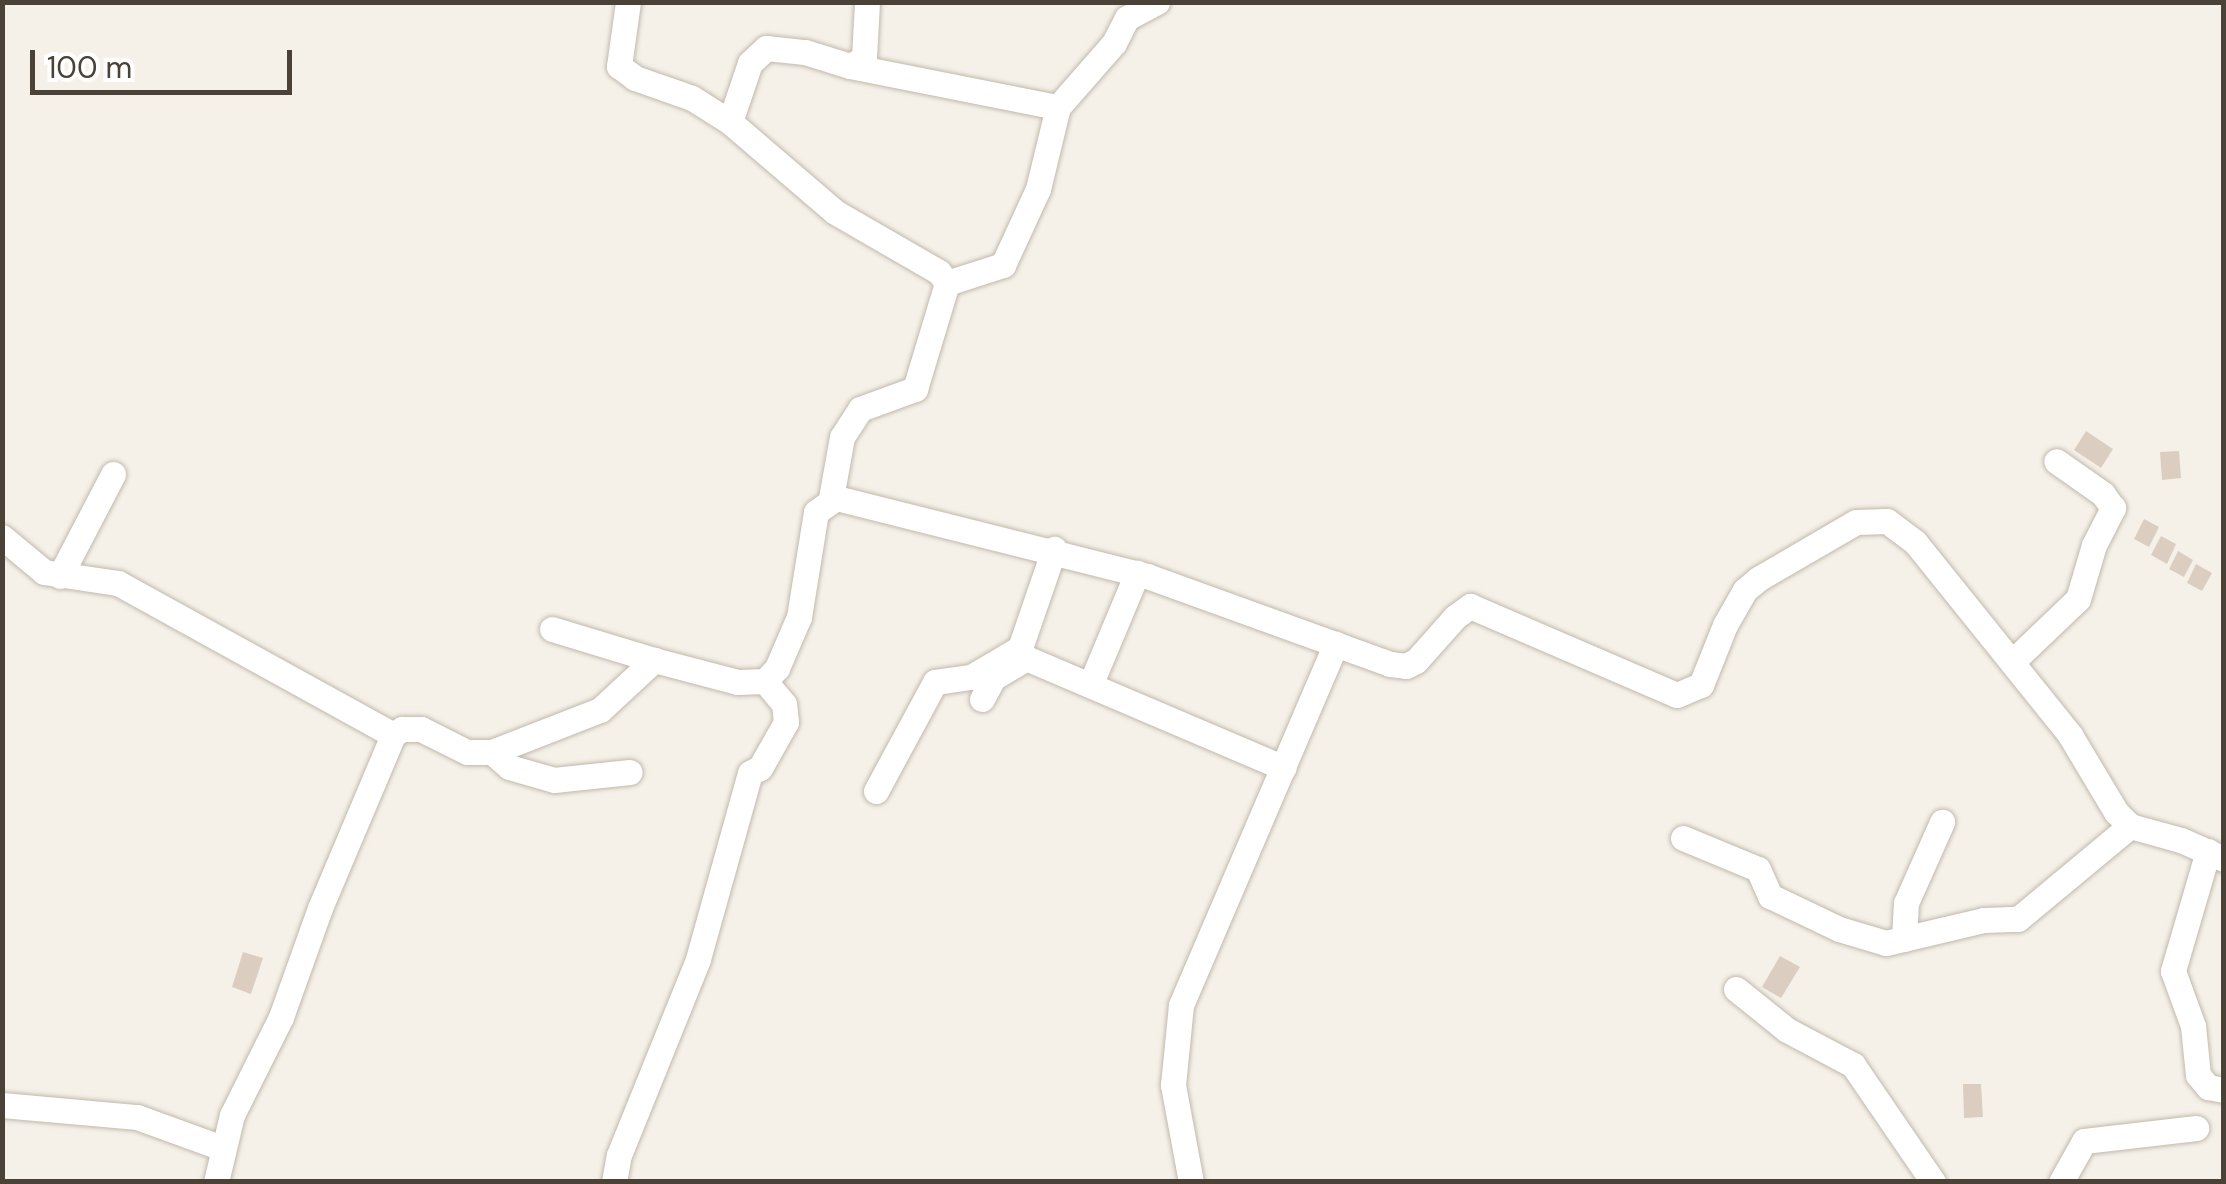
<!DOCTYPE html>
<style>
body{margin:0}
#map{position:relative;width:2226px;height:1184px;overflow:hidden;background:#f5f1e9;font-family:"DM Sans",sans-serif}
div>[style]{position:absolute}
[style*='--x']{left:calc(var(--x)*1px);top:calc(var(--y)*1px);width:calc(var(--w)*1px);rotate:calc(var(--a)*1deg)}
.building>*{inset:0;background:#dbcec1}
.roads{filter:drop-shadow(0 0 2px #c2b8ab) drop-shadow(0 0 2px #c2b8ab)}
.minor>*{height:25px;margin:-12.5px;padding:0 12.5px;transform-origin:12.5px;border-radius:12.5px;background:#fff}
span{translate:-50% -50%;white-space:nowrap;text-align:center;line-height:1.15;-webkit-text-stroke:8px #fff;paint-order:stroke}
.frame{position:absolute;inset:0;border:5px solid #4a4137;pointer-events:none}
.scale{position:absolute;left:30px;top:50px;width:262px;height:45px;box-sizing:border-box;border:5px solid #4a4137;border-top:0;padding-left:12px;font-size:30px;line-height:35px;white-space:nowrap;color:#4a4137;-webkit-text-stroke:8px #fff;paint-order:stroke}
</style>
<div id="map">
<div class="building">
<i style="clip-path:polygon(2086px 431px,2113px 449px,2101px 468px,2074px 450px)"></i>
<i style="clip-path:polygon(2179px 451px,2181px 478px,2162px 480px,2160px 452px)"></i>
<i style="clip-path:polygon(2144px 519px,2159px 527px,2149px 547px,2134px 539px)"></i>
<i style="clip-path:polygon(2161px 536px,2176px 544px,2167px 564px,2151px 555px)"></i>
<i style="clip-path:polygon(2178px 551px,2193px 560px,2184px 577px,2169px 569px)"></i>
<i style="clip-path:polygon(2196px 564px,2212px 573px,2202px 591px,2187px 583px)"></i>
<i style="clip-path:polygon(243px 952px,263px 958px,251px 994px,232px 987px)"></i>
<i style="clip-path:polygon(1780px 956px,1800px 967px,1781px 998px,1762px 987px)"></i>
<i style="clip-path:polygon(1963px 1084px,1981px 1084px,1983px 1117px,1964px 1118px)"></i>
</div>
<div class="roads">
<div class="minor">
<i style="--x:628;--y:2;--w:65;--a:98"></i>
<i style="--x:619;--y:66;--w:20;--a:37"></i>
<i style="--x:635;--y:78;--w:60;--a:19.3"></i>
<i style="--x:692;--y:98;--w:45;--a:32.3"></i>
<i style="--x:730;--y:122;--w:138;--a:40.6"></i>
<i style="--x:835;--y:212;--w:120;--a:30"></i>
<i style="--x:939;--y:272;--w:14;--a:54"></i>
<i style="--x:850;--y:66;--w:212;--a:11.2"></i>
<i style="--x:730;--y:122;--w:62;--a:-71.3"></i>
<i style="--x:750;--y:63;--w:22;--a:-43"></i>
<i style="--x:766;--y:48;--w:39;--a:6"></i>
<i style="--x:805;--y:52;--w:47;--a:17.3"></i>
<i style="--x:850;--y:66;--w:16;--a:-30"></i>
<i style="--x:864;--y:58;--w:56;--a:-86.9"></i>
<i style="--x:947;--y:283;--w:59;--a:-17.8"></i>
<i style="--x:1003;--y:265;--w:84;--a:-65.3"></i>
<i style="--x:1038;--y:189;--w:84;--a:-76.3"></i>
<i style="--x:1058;--y:107;--w:85;--a:-48.8"></i>
<i style="--x:1114;--y:43;--w:28;--a:-63"></i>
<i style="--x:1127;--y:18;--w:34;--a:-28"></i>
<i style="--x:831;--y:498;--w:62;--a:-79.8"></i>
<i style="--x:842;--y:437;--w:33;--a:-57"></i>
<i style="--x:860;--y:409;--w:59;--a:-20"></i>
<i style="--x:915;--y:389;--w:111;--a:-73.2"></i>
<i style="--x:2;--y:537;--w:55;--a:39.8"></i>
<i style="--x:44;--y:572;--w:75;--a:8.5"></i>
<i style="--x:118;--y:583;--w:314;--a:28.9"></i>
<i style="--x:60;--y:576;--w:115;--a:-62.5"></i>
<i style="--x:552;--y:629;--w:107;--a:16.9"></i>
<i style="--x:2012;--y:662;--w:91;--a:-43.7"></i>
<i style="--x:2078;--y:599;--w:56;--a:-73.5"></i>
<i style="--x:2094;--y:545;--w:42;--a:-62.8"></i>
<i style="--x:2113;--y:508;--w:17;--a:-126"></i>
<i style="--x:2103;--y:494;--w:57;--a:-144.9"></i>
<i style="--x:1094;--y:676;--w:112;--a:-67.3"></i>
<i style="--x:982;--y:699;--w:24;--a:-62"></i>
<i style="--x:993;--y:678;--w:39;--a:-31"></i>
<i style="--x:1026;--y:658;--w:280;--a:23.1"></i>
<i style="--x:492;--y:752;--w:23;--a:41"></i>
<i style="--x:509;--y:767;--w:47;--a:16.1"></i>
<i style="--x:554;--y:780;--w:76;--a:-6"></i>
<i style="--x:876;--y:791;--w:124;--a:-61.6"></i>
<i style="--x:935;--y:682;--w:36;--a:-8"></i>
<i style="--x:971;--y:677;--w:57;--a:-30.6"></i>
<i style="--x:1020;--y:648;--w:105;--a:-71"></i>
<i style="--x:1683;--y:838;--w:81;--a:22.5"></i>
<i style="--x:1758;--y:869;--w:30;--a:66"></i>
<i style="--x:1770;--y:896;--w:76;--a:25.6"></i>
<i style="--x:1839;--y:929;--w:49;--a:16.6"></i>
<i style="--x:1886;--y:943;--w:101;--a:-13.2"></i>
<i style="--x:1984;--y:920;--w:34;--a:-2"></i>
<i style="--x:2018;--y:919;--w:146;--a:-39.7"></i>
<i style="--x:2208;--y:851;--w:125;--a:106.3"></i>
<i style="--x:2173;--y:971;--w:59;--a:70"></i>
<i style="--x:2193;--y:1026;--w:49;--a:84.2"></i>
<i style="--x:2198;--y:1075;--w:16;--a:50"></i>
<i style="--x:2208;--y:1087;--w:16;--a:11"></i>
<i style="--x:1904;--y:939;--w:36;--a:-87"></i>
<i style="--x:1906;--y:903;--w:89;--a:-66"></i>
<i style="--x:1736;--y:989;--w:65;--a:38.8"></i>
<i style="--x:1787;--y:1030;--w:75;--a:27.9"></i>
<i style="--x:1853;--y:1065;--w:142;--a:55.6"></i>
<i style="--x:2;--y:1105;--w:136;--a:5.1"></i>
<i style="--x:137;--y:1117;--w:90;--a:20"></i>
<i style="--x:216;--y:1182;--w:69;--a:-76.6"></i>
<i style="--x:232;--y:1115;--w:110;--a:-63.4"></i>
<i style="--x:281;--y:1017;--w:116;--a:-70.3"></i>
<i style="--x:320;--y:908;--w:188;--a:-67.1"></i>
<i style="--x:393;--y:735;--w:11;--a:-34"></i>
<i style="--x:402;--y:729;--w:19;--a:0"></i>
<i style="--x:421;--y:729;--w:51;--a:26.6"></i>
<i style="--x:467;--y:752;--w:25;--a:0"></i>
<i style="--x:492;--y:752;--w:116;--a:-21.3"></i>
<i style="--x:600;--y:710;--w:74;--a:-42.8"></i>
<i style="--x:654;--y:660;--w:87;--a:14.7"></i>
<i style="--x:738;--y:682;--w:27;--a:-2"></i>
<i style="--x:765;--y:681;--w:18;--a:-47"></i>
<i style="--x:777;--y:668;--w:56;--a:-66.7"></i>
<i style="--x:799;--y:617;--w:106;--a:-80.8"></i>
<i style="--x:816;--y:512;--w:24;--a:-35"></i>
<i style="--x:836;--y:498;--w:321;--a:14.1"></i>
<i style="--x:1147;--y:576;--w:258;--a:19.9"></i>
<i style="--x:1390;--y:664;--w:16;--a:7"></i>
<i style="--x:1406;--y:666;--w:11;--a:-27"></i>
<i style="--x:1416;--y:661;--w:59;--a:-48.4"></i>
<i style="--x:1455;--y:617;--w:19;--a:-36"></i>
<i style="--x:1470;--y:606;--w:225;--a:23.3"></i>
<i style="--x:1677;--y:695;--w:26;--a:-23"></i>
<i style="--x:1701;--y:685;--w:65;--a:-68.2"></i>
<i style="--x:1725;--y:625;--w:40;--a:-60.3"></i>
<i style="--x:1745;--y:590;--w:17;--a:-40"></i>
<i style="--x:1758;--y:579;--w:113;--a:-30.2"></i>
<i style="--x:1856;--y:522;--w:31;--a:-2"></i>
<i style="--x:1887;--y:521;--w:35;--a:37"></i>
<i style="--x:1915;--y:542;--w:248;--a:51.2"></i>
<i style="--x:2070;--y:735;--w:90;--a:59.1"></i>
<i style="--x:2116;--y:812;--w:20;--a:45"></i>
<i style="--x:2130;--y:826;--w:53;--a:15.4"></i>
<i style="--x:2181;--y:840;--w:47;--a:23.8"></i>
<i style="--x:614;--y:1182;--w:27;--a:-80"></i>
<i style="--x:619;--y:1155;--w:211;--a:-68"></i>
<i style="--x:698;--y:959;--w:193;--a:-74.4"></i>
<i style="--x:750;--y:773;--w:11;--a:-27"></i>
<i style="--x:760;--y:768;--w:53;--a:-60.5"></i>
<i style="--x:786;--y:722;--w:18;--a:-96"></i>
<i style="--x:784;--y:704;--w:30;--a:-130"></i>
<i style="--x:1191;--y:1182;--w:99;--a:-100.5"></i>
<i style="--x:1173;--y:1085;--w:80;--a:-84.3"></i>
<i style="--x:1181;--y:1005;--w:393;--a:-66.8"></i>
<i style="--x:2061;--y:1182;--w:47;--a:-60.7"></i>
<i style="--x:2084;--y:1141;--w:113;--a:-6.6"></i>
</div>
</div>
<div class="frame"></div>
<div class="scale">100 m</div>
</div>
